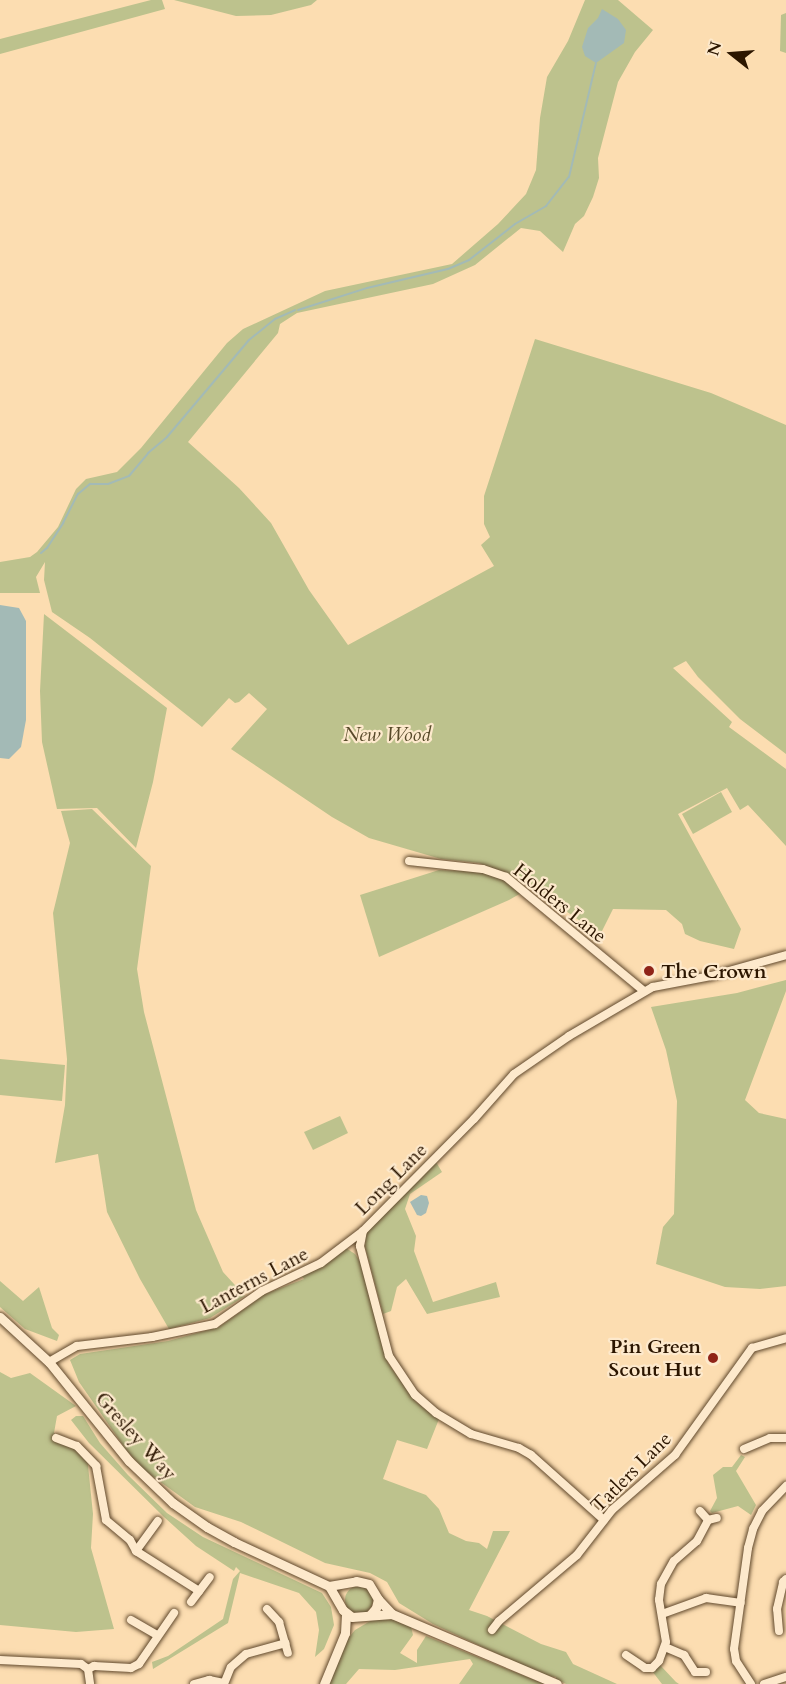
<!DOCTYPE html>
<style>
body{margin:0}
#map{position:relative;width:786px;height:1684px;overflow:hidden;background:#fcddb1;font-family:Cardo,serif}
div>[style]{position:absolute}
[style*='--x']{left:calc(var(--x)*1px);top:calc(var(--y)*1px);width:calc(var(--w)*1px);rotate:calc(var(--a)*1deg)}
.green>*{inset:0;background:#bdc28d}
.round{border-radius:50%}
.water>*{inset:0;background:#a3bab6}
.stream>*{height:2px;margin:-1px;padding:0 1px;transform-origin:1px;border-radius:1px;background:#a3bab6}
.roads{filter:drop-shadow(0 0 2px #60482c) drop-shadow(0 0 2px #60482c)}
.minor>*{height:8px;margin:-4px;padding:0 4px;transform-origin:4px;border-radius:4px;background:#fde9cc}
.tertiary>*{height:9px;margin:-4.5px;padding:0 4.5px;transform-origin:4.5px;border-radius:4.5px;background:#fde9cc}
.dots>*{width:16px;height:16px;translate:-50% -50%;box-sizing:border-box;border:3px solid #fde9cc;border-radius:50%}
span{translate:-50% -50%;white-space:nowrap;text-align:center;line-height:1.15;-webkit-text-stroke:4.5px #fde9cc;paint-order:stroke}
.park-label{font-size:20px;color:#584a2a;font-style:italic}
.street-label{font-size:20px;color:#2c1600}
.poi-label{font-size:20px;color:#2c1600;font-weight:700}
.left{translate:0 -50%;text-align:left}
.right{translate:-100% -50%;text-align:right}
.north{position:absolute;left:702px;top:24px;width:60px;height:60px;-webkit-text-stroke:4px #fde9cc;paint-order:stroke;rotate:287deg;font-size:16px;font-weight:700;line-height:24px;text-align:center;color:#2c1600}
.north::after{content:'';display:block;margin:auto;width:21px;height:27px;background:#2c1600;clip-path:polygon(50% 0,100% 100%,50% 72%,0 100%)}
</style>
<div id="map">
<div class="green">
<i style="clip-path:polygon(151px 0,162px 0,165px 9px,0 54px,0 39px)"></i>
<i style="clip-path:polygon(174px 0,317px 0,311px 5px,271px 15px,236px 16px)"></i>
<i style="clip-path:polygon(585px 0,618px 0,653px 30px,635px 52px,618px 82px,598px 158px,599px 178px,593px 197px,584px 216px,575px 224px,563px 252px,540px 231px,521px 228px,475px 265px,433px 284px,297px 313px,280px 324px,278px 333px,188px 442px,239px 488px,271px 523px,309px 590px,348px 645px,494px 566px,481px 545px,490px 537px,484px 524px,484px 496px,535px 339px,711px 393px,786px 425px,786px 754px,740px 719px,698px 677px,686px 661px,673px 668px,732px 722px,729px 727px,786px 769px,786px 846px,748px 805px,740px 810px,727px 788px,678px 814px,741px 929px,734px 949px,700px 941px,685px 934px,682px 924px,666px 910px,613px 909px,600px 935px,519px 878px,479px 863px,441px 859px,369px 838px,332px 817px,231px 749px,267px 709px,249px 693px,239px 702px,235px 703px,229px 698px,202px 727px,90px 638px,52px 612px,44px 580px,45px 562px,36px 577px,40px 593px,0 593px,0 562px,30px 557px,37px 552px,58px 527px,76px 489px,86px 479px,117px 472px,141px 448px,227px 343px,243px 329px,325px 291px,452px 264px,498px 224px,526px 194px,536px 170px,540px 118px,547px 77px,568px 41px)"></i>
<i style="clip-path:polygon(786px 13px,786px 53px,780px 51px,781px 15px)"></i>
<i style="clip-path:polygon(44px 614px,167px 708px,153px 782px,136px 848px,97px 808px,57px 809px,42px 742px,40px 691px)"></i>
<i style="clip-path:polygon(721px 792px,732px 812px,693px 834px,682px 814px)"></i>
<i style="clip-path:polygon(92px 809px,151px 866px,137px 969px,144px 1012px,196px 1210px,223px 1272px,245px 1296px,210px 1318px,169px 1329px,140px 1279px,107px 1212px,98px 1154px,55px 1163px,65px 1105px,67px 1059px,53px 913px,70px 843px,61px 811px)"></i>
<i style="clip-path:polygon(439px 870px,483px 872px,500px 877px,523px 892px,509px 900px,379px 957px,360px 895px)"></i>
<i style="clip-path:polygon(786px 980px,786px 991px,745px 1100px,759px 1113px,786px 1119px,786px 1286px,760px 1289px,725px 1287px,656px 1264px,663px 1227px,674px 1214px,677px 1101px,666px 1050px,651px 1007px,737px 993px)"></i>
<i style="clip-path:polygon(0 1059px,65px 1065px,62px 1101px,0 1095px)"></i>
<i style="clip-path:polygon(340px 1116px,348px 1133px,313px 1150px,304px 1132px)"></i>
<i style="clip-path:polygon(436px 1162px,442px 1172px,410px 1194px,405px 1209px,416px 1236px,414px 1251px,433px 1302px,496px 1282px,500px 1297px,427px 1314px,406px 1279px,397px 1287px,391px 1311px,383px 1314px,365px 1247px,366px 1230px)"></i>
<i style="clip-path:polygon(346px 1248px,355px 1254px,361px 1263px,388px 1363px,415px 1401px,439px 1419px,427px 1449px,397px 1440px,383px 1479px,426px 1495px,439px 1509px,449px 1533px,466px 1541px,479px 1543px,487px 1549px,493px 1531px,510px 1531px,469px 1610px,487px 1616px,541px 1644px,566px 1652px,573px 1664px,617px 1684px,566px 1684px,556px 1679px,556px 1677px,545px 1676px,433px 1624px,399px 1603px,387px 1582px,370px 1573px,325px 1563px,241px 1522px,195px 1507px,144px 1470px,127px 1451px,79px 1382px,70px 1360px,80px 1354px,168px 1341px,219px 1327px,265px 1294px,304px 1279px,301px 1275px)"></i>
<i style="clip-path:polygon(0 1281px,23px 1301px,39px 1287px,52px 1328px,59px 1335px,57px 1341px,25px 1329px,0 1307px)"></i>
<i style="clip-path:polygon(0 1372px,11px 1378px,30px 1373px,76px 1406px,57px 1416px,54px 1433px,87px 1456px,93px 1514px,91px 1548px,114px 1629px,76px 1632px,0 1625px)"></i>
<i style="clip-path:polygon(76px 1416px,83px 1416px,100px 1443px,128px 1475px,167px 1513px,203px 1537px,322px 1593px,331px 1607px,334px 1625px,324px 1649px,315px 1657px,319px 1630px,316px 1612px,299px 1593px,240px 1573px,228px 1623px,153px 1669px,152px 1662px,168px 1656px,223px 1619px,233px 1579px,240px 1571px,236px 1567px,234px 1571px,196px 1546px,164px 1517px,89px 1443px,71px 1420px)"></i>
<i style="clip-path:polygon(741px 1455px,745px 1457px,736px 1471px,756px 1505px,751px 1515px,738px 1506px,712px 1513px,710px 1511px,717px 1498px,713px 1475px,723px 1467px,732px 1467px)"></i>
<i class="round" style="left:345px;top:1586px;width:28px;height:28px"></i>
<i style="clip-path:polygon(389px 1618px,411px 1627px,413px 1635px,400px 1653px,417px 1663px,417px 1650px,426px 1636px,544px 1684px,459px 1684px,473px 1664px,470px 1659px,395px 1670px,359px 1669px,346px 1684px,328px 1684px,346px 1641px,355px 1630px,372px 1620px)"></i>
<i style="clip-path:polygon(660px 1665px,676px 1682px,679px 1684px,662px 1684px,652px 1671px)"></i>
</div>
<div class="water">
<i style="clip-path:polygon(602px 9px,618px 19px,626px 30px,624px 43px,596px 63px,585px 56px,582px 47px,588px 28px,598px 18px)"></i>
<i style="clip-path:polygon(0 605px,19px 608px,26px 621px,26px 720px,21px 747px,9px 759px,0 758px)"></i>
<i style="clip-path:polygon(421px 1195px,427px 1196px,429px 1203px,426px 1213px,421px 1216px,417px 1215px,410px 1202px)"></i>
</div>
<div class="stream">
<i style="--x:298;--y:310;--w:72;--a:-17.7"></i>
<i style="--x:367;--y:288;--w:83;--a:-13.2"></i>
<i style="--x:448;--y:269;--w:23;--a:-23"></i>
<i style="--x:469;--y:260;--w:58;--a:-38"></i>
<i style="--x:515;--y:224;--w:36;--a:-30"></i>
<i style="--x:546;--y:206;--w:37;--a:-52"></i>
<i style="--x:569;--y:177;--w:117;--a:-76.7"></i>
<i style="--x:41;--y:553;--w:8;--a:-40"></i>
<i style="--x:47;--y:548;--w:30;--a:-57"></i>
<i style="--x:63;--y:523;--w:33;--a:-63"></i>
<i style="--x:78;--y:494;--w:16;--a:-40"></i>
<i style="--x:90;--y:484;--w:18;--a:0"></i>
<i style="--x:108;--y:484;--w:22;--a:-21"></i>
<i style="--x:129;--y:476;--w:30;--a:-50"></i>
<i style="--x:148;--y:453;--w:25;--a:-40"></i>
<i style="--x:167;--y:437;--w:127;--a:-49.8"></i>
<i style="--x:249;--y:340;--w:33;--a:-39"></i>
<i style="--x:275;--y:319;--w:22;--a:-24"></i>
</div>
<div class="roads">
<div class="minor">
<i style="--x:409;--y:861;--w:74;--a:6.2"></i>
<i style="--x:483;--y:869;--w:24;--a:19"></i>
<i style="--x:506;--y:877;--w:179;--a:39.6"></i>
<i style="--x:49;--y:1362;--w:32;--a:-30"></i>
<i style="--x:77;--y:1346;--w:76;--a:-6.8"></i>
<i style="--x:152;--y:1337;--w:64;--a:-11.7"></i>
<i style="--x:215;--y:1324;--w:57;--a:-35.1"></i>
<i style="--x:262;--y:1291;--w:65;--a:-25.4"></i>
<i style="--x:321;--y:1263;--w:53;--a:-37.3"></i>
<i style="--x:56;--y:1438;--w:22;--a:21"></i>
<i style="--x:77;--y:1446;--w:28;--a:46"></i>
<i style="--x:96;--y:1466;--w:55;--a:79.5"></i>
<i style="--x:106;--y:1520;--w:31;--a:40"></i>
<i style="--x:130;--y:1540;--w:13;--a:61"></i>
<i style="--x:136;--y:1551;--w:75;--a:32.4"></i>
<i style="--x:744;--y:1449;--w:28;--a:-23"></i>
<i style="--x:770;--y:1438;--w:16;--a:0"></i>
<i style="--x:700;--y:1511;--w:12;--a:48"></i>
<i style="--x:604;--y:1520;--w:98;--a:-138.3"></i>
<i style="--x:531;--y:1455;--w:14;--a:-150"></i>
<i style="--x:519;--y:1448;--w:50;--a:-163.7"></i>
<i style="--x:471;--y:1434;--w:41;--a:-149"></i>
<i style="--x:436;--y:1413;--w:28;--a:-139"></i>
<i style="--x:415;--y:1395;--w:47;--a:-123.7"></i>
<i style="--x:389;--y:1356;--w:114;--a:-104.8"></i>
<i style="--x:360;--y:1246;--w:15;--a:-79"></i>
<i style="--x:363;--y:1231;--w:158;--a:-45.3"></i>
<i style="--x:474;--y:1119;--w:60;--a:-48.4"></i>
<i style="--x:514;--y:1074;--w:67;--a:-34.6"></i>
<i style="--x:569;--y:1036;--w:97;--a:-30.3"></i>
<i style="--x:653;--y:987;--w:59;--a:-10.7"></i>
<i style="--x:711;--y:976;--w:78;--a:-15.6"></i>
<i style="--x:708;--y:1520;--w:9;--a:-13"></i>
<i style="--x:136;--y:1551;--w:37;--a:-54"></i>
<i style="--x:191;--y:1602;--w:31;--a:-53"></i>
<i style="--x:267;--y:1609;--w:18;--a:47"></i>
<i style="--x:279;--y:1622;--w:32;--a:74"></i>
<i style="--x:662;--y:1614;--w:47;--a:-20"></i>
<i style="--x:706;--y:1598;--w:35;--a:8"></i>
<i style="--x:131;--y:1620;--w:30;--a:30"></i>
<i style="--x:492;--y:1630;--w:11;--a:-52"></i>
<i style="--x:499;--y:1621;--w:102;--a:-40.2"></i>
<i style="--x:577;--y:1555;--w:57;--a:-52.1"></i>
<i style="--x:612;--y:1510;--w:84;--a:-41.1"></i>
<i style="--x:675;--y:1455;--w:132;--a:-54.3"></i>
<i style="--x:752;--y:1348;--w:35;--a:-16"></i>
<i style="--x:779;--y:1631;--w:22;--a:-95"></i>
<i style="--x:777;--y:1609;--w:28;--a:-77"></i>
<i style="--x:783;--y:1582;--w:4;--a:-45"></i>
<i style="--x:665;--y:1647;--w:21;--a:23"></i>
<i style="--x:684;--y:1655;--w:20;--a:57"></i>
<i style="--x:695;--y:1672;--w:11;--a:0"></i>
<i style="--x:626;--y:1655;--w:23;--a:34"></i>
<i style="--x:645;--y:1668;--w:7;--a:0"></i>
<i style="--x:652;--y:1668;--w:10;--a:-45"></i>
<i style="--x:659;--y:1661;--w:20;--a:-70"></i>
<i style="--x:666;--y:1642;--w:43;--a:-99.5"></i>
<i style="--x:659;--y:1600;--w:16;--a:-83"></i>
<i style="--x:661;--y:1584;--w:26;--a:-61"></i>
<i style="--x:674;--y:1561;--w:30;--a:-41"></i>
<i style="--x:697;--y:1541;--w:24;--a:-62"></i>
<i style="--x:0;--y:1660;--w:81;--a:2.8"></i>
<i style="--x:81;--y:1664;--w:9;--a:36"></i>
<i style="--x:88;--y:1669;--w:15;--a:82"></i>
<i style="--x:88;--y:1669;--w:7;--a:-27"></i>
<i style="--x:94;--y:1666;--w:37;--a:3"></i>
<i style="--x:131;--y:1668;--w:9;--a:-27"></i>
<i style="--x:139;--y:1664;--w:62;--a:-55.5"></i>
<i style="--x:194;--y:1684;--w:16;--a:-15"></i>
<i style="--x:209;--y:1680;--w:15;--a:11"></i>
<i style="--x:224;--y:1684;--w:18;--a:-68"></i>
<i style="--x:231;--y:1667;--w:20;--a:-41"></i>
<i style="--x:246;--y:1654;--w:41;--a:-15.4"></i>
<i style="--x:751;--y:1684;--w:27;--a:-123"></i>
<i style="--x:736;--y:1661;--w:12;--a:-99"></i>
<i style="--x:734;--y:1649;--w:102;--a:-82.1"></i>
<i style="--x:748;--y:1548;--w:20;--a:-75"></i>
<i style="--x:753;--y:1529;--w:20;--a:-63"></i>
<i style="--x:762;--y:1511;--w:35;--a:-46"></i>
<i style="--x:764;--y:1684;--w:23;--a:-18"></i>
</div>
<div class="tertiary">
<i style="--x:0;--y:1317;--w:67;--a:42.6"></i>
<i style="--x:49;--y:1362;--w:127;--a:51.1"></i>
<i style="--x:129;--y:1461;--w:61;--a:43.7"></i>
<i style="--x:173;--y:1503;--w:42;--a:35.2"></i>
<i style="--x:207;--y:1527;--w:31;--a:29"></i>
<i style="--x:234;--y:1542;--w:105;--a:24.9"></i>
<i style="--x:329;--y:1586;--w:27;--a:-10"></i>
<i style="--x:356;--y:1581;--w:13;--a:13"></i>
<i style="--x:369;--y:1584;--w:17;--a:59"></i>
<i style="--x:378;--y:1599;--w:9;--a:103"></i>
<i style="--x:376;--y:1608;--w:9;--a:131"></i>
<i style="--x:329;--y:1586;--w:28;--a:60"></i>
<i style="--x:343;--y:1610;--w:11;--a:38"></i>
<i style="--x:352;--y:1617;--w:40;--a:-4.3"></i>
<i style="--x:378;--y:1599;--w:21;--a:47"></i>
<i style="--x:392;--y:1614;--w:179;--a:23"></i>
<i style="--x:324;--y:1684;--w:55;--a:-67.6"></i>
<i style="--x:345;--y:1633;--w:20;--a:-87"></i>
</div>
</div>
<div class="dots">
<i style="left:649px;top:971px;background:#8f2418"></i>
<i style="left:713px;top:1358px;background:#8f2418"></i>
</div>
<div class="park-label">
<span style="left:387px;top:734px">New Wood</span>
</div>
<div class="street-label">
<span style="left:560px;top:903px;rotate:39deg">Holders Lane</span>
<span style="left:391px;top:1179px;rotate:-45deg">Long Lane</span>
<span style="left:254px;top:1280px;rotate:-28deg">Lanterns Lane</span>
<span style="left:136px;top:1436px;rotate:48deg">Gresley Way</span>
<span style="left:631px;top:1472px;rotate:-45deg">Tatlers Lane</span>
</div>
<div class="poi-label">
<span class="left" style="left:661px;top:971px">The Crown</span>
<span class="right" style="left:701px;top:1358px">Pin Green<br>Scout Hut</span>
</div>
<div class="north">N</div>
</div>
